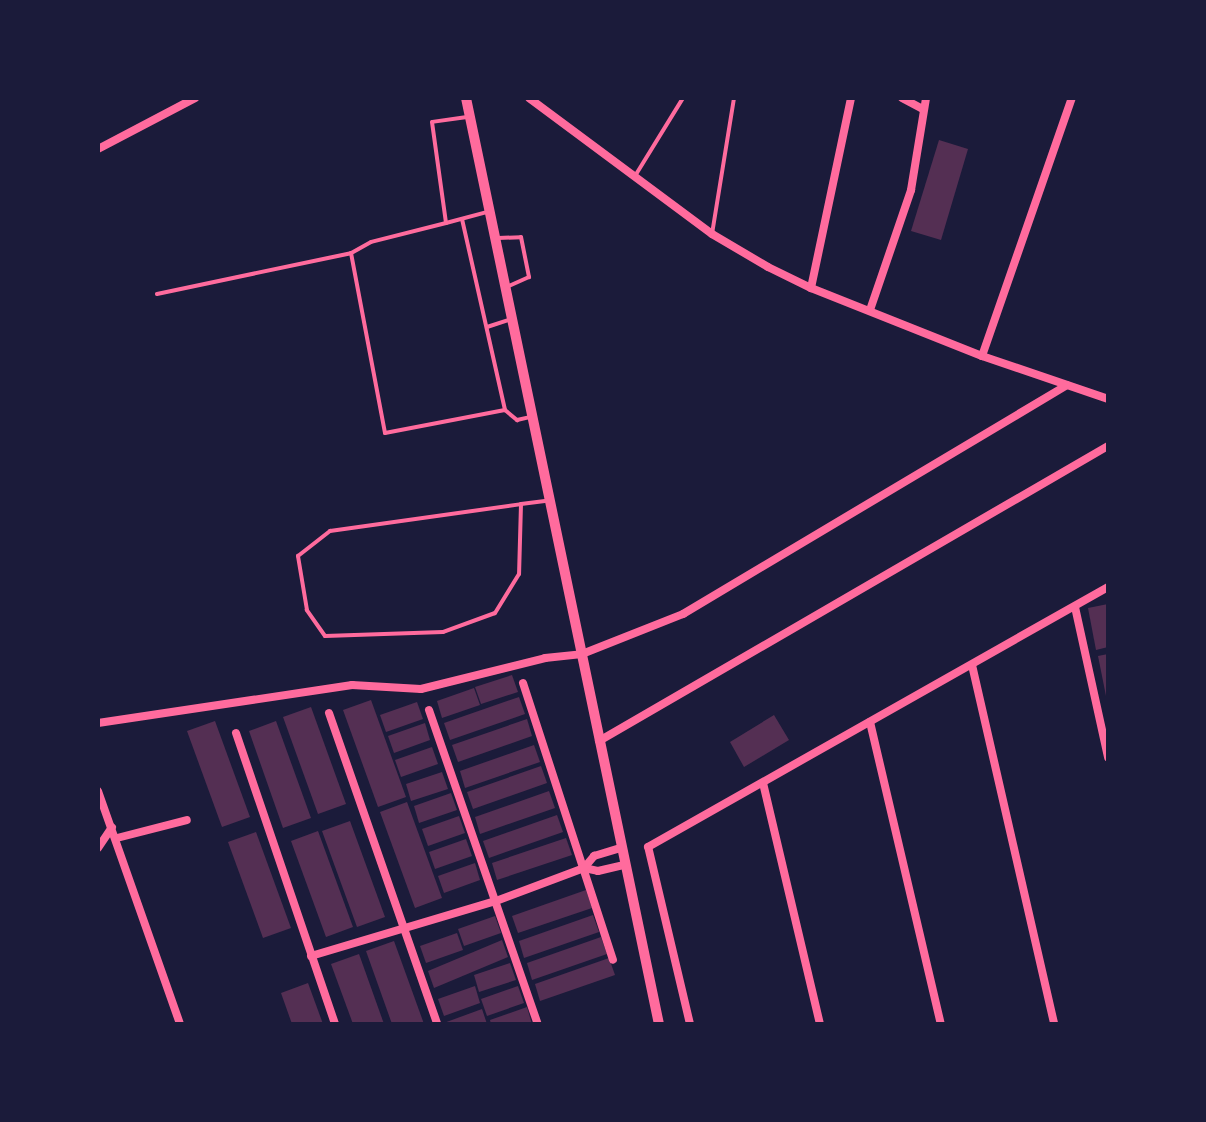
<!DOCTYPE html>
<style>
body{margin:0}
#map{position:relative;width:1206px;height:1122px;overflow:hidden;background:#1b1b3a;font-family:Cabin,sans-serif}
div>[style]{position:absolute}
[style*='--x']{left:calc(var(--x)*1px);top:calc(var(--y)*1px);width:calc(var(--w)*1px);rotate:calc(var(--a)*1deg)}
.building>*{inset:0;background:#542f53}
.service>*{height:4px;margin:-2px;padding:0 2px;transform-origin:2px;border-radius:2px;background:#ff6b9d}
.minor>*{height:8px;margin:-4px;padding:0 4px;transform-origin:4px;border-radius:4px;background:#ff6b9d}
.tertiary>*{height:10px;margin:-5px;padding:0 5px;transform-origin:5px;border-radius:5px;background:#ff6b9d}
span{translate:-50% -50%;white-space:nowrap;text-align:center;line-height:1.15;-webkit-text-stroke:7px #1b1b3a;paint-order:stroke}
.frame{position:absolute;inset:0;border:100px solid #1b1b3a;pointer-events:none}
</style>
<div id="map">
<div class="building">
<i style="clip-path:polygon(939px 140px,968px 149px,941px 240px,911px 231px)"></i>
<i style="clip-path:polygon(1108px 604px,1108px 647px,1096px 650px,1088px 608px)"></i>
<i style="clip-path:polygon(1108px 654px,1108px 701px,1107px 701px,1098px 656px)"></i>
<i style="clip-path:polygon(512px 675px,518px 692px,481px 704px,475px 687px)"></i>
<i style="clip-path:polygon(474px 688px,480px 705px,442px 718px,437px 701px)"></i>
<i style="clip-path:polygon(519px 697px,525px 714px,450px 740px,444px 723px)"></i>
<i style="clip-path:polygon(371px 700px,406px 797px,378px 807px,343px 710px)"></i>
<i style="clip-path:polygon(417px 702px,423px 719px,386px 732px,380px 715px)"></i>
<i style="clip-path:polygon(311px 707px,346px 804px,318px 814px,283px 717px)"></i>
<i style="clip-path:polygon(774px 715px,789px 740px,744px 767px,730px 742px)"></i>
<i style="clip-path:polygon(527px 719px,532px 736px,458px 762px,452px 745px)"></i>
<i style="clip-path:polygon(215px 721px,250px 817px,222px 827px,187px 731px)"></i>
<i style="clip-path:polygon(276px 721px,311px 818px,283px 828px,249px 731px)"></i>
<i style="clip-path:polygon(425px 723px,430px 740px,394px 753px,388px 736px)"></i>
<i style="clip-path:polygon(534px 745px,540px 762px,465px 788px,460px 771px)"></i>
<i style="clip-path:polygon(432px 747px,438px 764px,401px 777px,395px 760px)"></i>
<i style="clip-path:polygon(541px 766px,547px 783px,473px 809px,467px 792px)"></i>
<i style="clip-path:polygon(442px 772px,448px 789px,411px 801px,406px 784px)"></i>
<i style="clip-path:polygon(549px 791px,555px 808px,480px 834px,475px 817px)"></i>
<i style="clip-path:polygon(451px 793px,457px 810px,419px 823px,414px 806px)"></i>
<i style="clip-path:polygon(407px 802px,442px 898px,415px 908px,380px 812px)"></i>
<i style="clip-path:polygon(557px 815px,563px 832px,489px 858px,483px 841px)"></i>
<i style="clip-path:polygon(459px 816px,465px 833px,428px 846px,422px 829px)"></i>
<i style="clip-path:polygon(350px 821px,385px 917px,357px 927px,322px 831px)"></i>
<i style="clip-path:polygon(318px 831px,353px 927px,326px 937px,291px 841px)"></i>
<i style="clip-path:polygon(256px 832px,291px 928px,263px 938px,228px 842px)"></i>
<i style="clip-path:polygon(566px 838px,572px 855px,497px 880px,492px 863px)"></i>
<i style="clip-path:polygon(466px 839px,472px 856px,435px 869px,429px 852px)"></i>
<i style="clip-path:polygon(475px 863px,480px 880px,444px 893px,438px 876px)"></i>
<i style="clip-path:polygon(586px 890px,592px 908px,518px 933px,512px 916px)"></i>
<i style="clip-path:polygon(593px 915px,599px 932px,524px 958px,519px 941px)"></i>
<i style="clip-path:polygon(495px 916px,501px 933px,464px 946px,458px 929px)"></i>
<i style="clip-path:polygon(457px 933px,463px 950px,426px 963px,420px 946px)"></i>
<i style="clip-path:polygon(601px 937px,607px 954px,532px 980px,527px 963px)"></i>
<i style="clip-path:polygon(502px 940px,508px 957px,434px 988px,428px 971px)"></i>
<i style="clip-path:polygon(394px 941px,424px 1024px,392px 1024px,366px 951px)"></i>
<i style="clip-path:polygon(359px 954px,384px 1024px,353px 1024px,331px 964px)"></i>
<i style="clip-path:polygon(609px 958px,615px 975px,540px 1001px,535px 984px)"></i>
<i style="clip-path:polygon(510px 963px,516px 980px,479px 992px,474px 975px)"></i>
<i style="clip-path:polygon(308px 983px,323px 1024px,292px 1024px,281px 993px)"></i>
<i style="clip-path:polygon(475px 986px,480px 1003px,444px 1016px,438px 999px)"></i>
<i style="clip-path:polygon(518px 986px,524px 1003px,487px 1016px,481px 999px)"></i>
<i style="clip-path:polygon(527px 1007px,532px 1024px,491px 1024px,490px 1020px)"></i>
<i style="clip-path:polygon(482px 1009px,487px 1024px,441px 1024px)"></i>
</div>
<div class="service">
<i style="--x:467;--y:117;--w:35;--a:172"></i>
<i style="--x:432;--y:122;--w:102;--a:82.1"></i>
<i style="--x:446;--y:223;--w:77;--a:165.8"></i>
<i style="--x:371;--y:242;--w:23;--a:151"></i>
<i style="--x:351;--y:253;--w:183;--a:79.3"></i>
<i style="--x:385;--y:433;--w:122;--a:-10.9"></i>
<i style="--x:505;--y:410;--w:16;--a:40"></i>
<i style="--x:517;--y:420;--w:13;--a:-13"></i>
<i style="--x:635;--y:176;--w:92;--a:-58.4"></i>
<i style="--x:462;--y:219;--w:196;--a:77.3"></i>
<i style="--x:446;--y:223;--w:42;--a:-15"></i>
<i style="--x:712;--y:234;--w:138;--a:-80.8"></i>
<i style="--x:498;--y:238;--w:23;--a:-2"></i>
<i style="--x:521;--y:237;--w:41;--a:78.7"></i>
<i style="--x:529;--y:277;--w:24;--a:156"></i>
<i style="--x:157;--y:294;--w:198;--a:-11.9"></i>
<i style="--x:487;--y:327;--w:23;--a:-18"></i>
<i style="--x:521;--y:504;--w:70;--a:91.6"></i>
<i style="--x:519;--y:574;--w:46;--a:121.6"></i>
<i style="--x:495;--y:613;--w:55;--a:159.9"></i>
<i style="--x:443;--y:632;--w:118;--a:178.1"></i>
<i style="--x:325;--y:636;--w:32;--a:-125"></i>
<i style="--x:307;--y:610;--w:55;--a:-99.5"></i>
<i style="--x:298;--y:556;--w:41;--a:-38"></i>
<i style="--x:330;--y:531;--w:193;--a:-8"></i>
<i style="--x:521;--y:504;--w:26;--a:-7"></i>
</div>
<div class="minor">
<i style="--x:529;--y:98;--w:228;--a:36.6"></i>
<i style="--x:712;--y:234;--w:65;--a:30.5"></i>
<i style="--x:768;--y:267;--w:48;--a:26"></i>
<i style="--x:811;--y:288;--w:184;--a:21.7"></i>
<i style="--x:982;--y:356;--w:133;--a:18.8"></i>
<i style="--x:902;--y:98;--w:24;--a:28"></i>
<i style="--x:98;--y:149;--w:110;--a:-27.7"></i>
<i style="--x:811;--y:288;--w:194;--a:-78.1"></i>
<i style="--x:870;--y:310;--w:127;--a:-71.1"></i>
<i style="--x:911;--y:190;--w:93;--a:-80.7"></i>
<i style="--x:982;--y:356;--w:273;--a:-70.8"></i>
<i style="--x:1075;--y:607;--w:154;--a:77.6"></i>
<i style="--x:972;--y:665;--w:368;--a:77.1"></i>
<i style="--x:523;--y:683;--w:291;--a:72"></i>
<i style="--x:429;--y:710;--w:332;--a:70.9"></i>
<i style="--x:329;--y:713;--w:329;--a:70.8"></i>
<i style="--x:870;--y:722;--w:310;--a:76.8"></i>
<i style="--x:98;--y:723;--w:257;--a:-8.5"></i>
<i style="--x:352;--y:685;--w:69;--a:3.3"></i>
<i style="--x:421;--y:689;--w:128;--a:-14"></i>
<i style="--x:545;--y:658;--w:37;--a:-6"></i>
<i style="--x:582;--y:654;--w:109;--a:-21.6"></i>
<i style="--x:683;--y:614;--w:447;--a:-30.8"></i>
<i style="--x:236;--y:733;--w:307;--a:71.2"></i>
<i style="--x:599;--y:741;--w:588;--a:-30.1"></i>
<i style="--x:763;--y:783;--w:248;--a:76.7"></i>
<i style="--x:98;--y:791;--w:247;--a:70.6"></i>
<i style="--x:117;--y:838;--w:72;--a:-14.4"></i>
<i style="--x:98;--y:848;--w:25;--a:-56"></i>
<i style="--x:584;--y:868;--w:14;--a:12"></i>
<i style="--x:598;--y:871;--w:28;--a:-13"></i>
<i style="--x:311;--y:956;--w:193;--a:-16.6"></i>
<i style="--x:496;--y:901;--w:94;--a:-20.6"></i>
<i style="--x:584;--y:868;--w:16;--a:-50"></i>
<i style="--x:594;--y:856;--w:28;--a:-17"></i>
<i style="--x:690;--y:1024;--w:182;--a:-103.3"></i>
<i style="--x:648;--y:847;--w:528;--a:-29.48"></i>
</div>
<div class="tertiary">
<i style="--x:466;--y:98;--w:946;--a:78.23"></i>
</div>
<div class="frame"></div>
</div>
